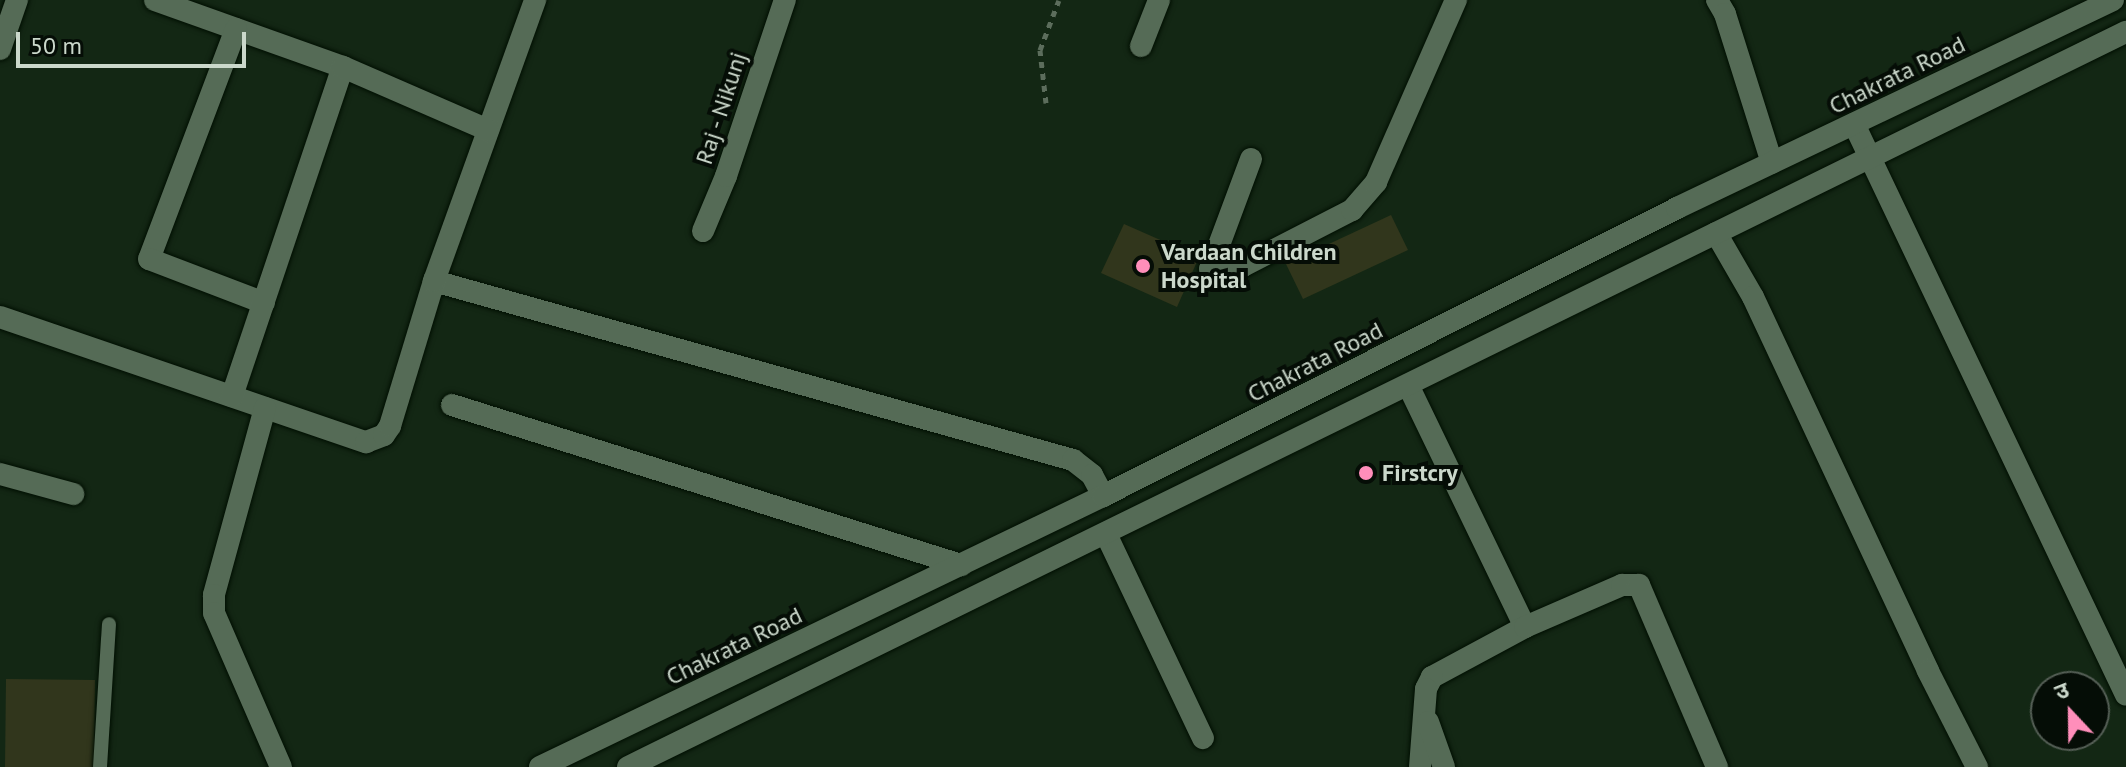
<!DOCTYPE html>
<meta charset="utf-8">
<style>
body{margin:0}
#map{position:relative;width:2126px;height:767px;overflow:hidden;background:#132714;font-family:"PT Sans","Noto Sans Devanagari",sans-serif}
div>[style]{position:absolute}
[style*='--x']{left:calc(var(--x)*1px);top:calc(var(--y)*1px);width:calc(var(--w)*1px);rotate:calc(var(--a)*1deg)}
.building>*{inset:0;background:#31361c}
.path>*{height:5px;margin-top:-2.5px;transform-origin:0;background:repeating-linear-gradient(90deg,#5c6d5c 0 6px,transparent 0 12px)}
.roads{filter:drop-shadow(0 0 2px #000f02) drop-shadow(0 0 2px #000f02)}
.service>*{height:14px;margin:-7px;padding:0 7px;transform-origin:7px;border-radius:7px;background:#556b56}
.minor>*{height:22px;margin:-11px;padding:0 11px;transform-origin:11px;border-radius:11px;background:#556b56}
.secondary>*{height:22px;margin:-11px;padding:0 11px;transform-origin:11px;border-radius:11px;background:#556b56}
.dots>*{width:22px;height:22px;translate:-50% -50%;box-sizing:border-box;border:4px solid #050d06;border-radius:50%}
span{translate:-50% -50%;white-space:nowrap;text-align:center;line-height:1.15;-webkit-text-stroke:8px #050d06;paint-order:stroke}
.street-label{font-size:24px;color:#cbd8cb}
.poi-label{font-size:24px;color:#cbd8cb;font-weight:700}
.left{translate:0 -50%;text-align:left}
.north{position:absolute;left:2030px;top:671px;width:80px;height:80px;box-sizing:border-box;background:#050d06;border:2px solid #545e55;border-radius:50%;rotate:338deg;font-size:22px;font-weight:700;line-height:32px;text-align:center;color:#cbd8cb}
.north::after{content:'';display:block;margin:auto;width:28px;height:36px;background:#ff8eba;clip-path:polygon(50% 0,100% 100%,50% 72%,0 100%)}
.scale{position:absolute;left:16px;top:32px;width:230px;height:36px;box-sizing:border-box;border:4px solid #cbd8cb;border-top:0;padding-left:10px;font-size:24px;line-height:28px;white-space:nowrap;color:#cbd8cb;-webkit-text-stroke:6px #050d06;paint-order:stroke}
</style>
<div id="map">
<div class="building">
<i style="clip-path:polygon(1391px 215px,1408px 250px,1303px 299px,1286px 264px)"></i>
<i style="clip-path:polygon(1124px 224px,1199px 257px,1177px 307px,1101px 273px)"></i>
<i style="clip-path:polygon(6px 679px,95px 680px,94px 767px,5px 767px)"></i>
</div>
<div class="path">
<i style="--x:1046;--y:103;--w:53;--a:-96.5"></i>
<i style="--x:1040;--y:50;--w:53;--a:-69.2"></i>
</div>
<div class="roads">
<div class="service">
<i style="--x:100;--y:767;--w:143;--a:-86.4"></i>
</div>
<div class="minor">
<i style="--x:155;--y:0;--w:200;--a:19.6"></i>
<i style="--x:1717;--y:0;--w:16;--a:60"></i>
<i style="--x:1725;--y:14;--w:156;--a:72.5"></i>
<i style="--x:236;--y:29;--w:246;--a:110.7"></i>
<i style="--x:149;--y:259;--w:123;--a:20.9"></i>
<i style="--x:1141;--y:46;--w:49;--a:-68.6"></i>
<i style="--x:0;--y:49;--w:52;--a:-70.9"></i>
<i style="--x:1854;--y:124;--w:632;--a:64.53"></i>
<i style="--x:1251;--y:159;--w:117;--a:110.4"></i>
<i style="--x:1210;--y:269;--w:33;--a:-5"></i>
<i style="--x:1243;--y:266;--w:123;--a:-27.2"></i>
<i style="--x:1352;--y:210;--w:37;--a:-49"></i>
<i style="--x:1376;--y:182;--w:199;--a:-66.3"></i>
<i style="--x:703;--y:231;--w:60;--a:-67.3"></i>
<i style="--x:726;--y:176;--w:186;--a:-71.5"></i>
<i style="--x:1716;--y:233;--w:74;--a:60"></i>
<i style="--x:1753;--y:297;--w:413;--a:64.9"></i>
<i style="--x:1928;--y:671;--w:108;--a:63"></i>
<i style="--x:434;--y:281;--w:664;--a:15.65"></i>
<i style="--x:1073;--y:460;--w:24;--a:38"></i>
<i style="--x:1092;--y:475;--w:24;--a:62"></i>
<i style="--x:0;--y:317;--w:387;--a:18.9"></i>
<i style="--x:366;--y:442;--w:19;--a:-21"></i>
<i style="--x:384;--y:435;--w:11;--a:-56"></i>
<i style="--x:390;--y:426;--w:152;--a:-73.1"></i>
<i style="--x:434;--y:281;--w:299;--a:-70.2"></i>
<i style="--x:1408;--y:385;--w:269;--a:64.2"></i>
<i style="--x:1525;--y:627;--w:106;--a:151.7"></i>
<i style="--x:1432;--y:677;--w:13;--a:117"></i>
<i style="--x:1426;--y:689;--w:78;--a:94.4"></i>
<i style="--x:232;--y:396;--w:347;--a:-71.4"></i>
<i style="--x:343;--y:67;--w:158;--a:23.5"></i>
<i style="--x:452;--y:405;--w:534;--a:17.45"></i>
<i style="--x:265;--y:408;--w:194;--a:105.3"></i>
<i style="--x:214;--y:595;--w:18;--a:90"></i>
<i style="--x:214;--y:613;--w:168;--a:66.5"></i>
<i style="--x:0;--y:474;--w:76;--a:15.3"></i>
<i style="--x:1106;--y:534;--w:226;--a:64.6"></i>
<i style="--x:1525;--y:627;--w:106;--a:-23.4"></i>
<i style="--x:1622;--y:585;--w:17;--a:0"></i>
<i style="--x:1639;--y:585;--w:198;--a:66.8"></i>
<i style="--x:1428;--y:722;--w:48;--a:70.4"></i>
</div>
<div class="secondary">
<i style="--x:540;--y:767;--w:625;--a:-25.7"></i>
<i style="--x:1103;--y:496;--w:642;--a:-26.64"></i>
<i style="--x:1677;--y:208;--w:483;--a:-25.5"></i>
<i style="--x:628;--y:767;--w:1669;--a:-26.14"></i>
</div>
</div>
<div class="dots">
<i style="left:1143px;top:266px;background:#ff8eba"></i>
<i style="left:1366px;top:473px;background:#ff8eba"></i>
</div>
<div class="street-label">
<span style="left:1897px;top:75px;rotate:-26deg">Chakrata Road</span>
<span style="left:721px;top:108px;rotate:-72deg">Raj - Nikunj</span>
<span style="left:1315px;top:362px;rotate:-27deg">Chakrata Road</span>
<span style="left:734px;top:646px;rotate:-26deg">Chakrata Road</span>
</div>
<div class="poi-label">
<span class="left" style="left:1161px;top:266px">Vardaan Children<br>Hospital</span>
<span class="left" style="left:1382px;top:473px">Firstcry</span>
</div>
<div class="north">उ</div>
<div class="scale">50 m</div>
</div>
